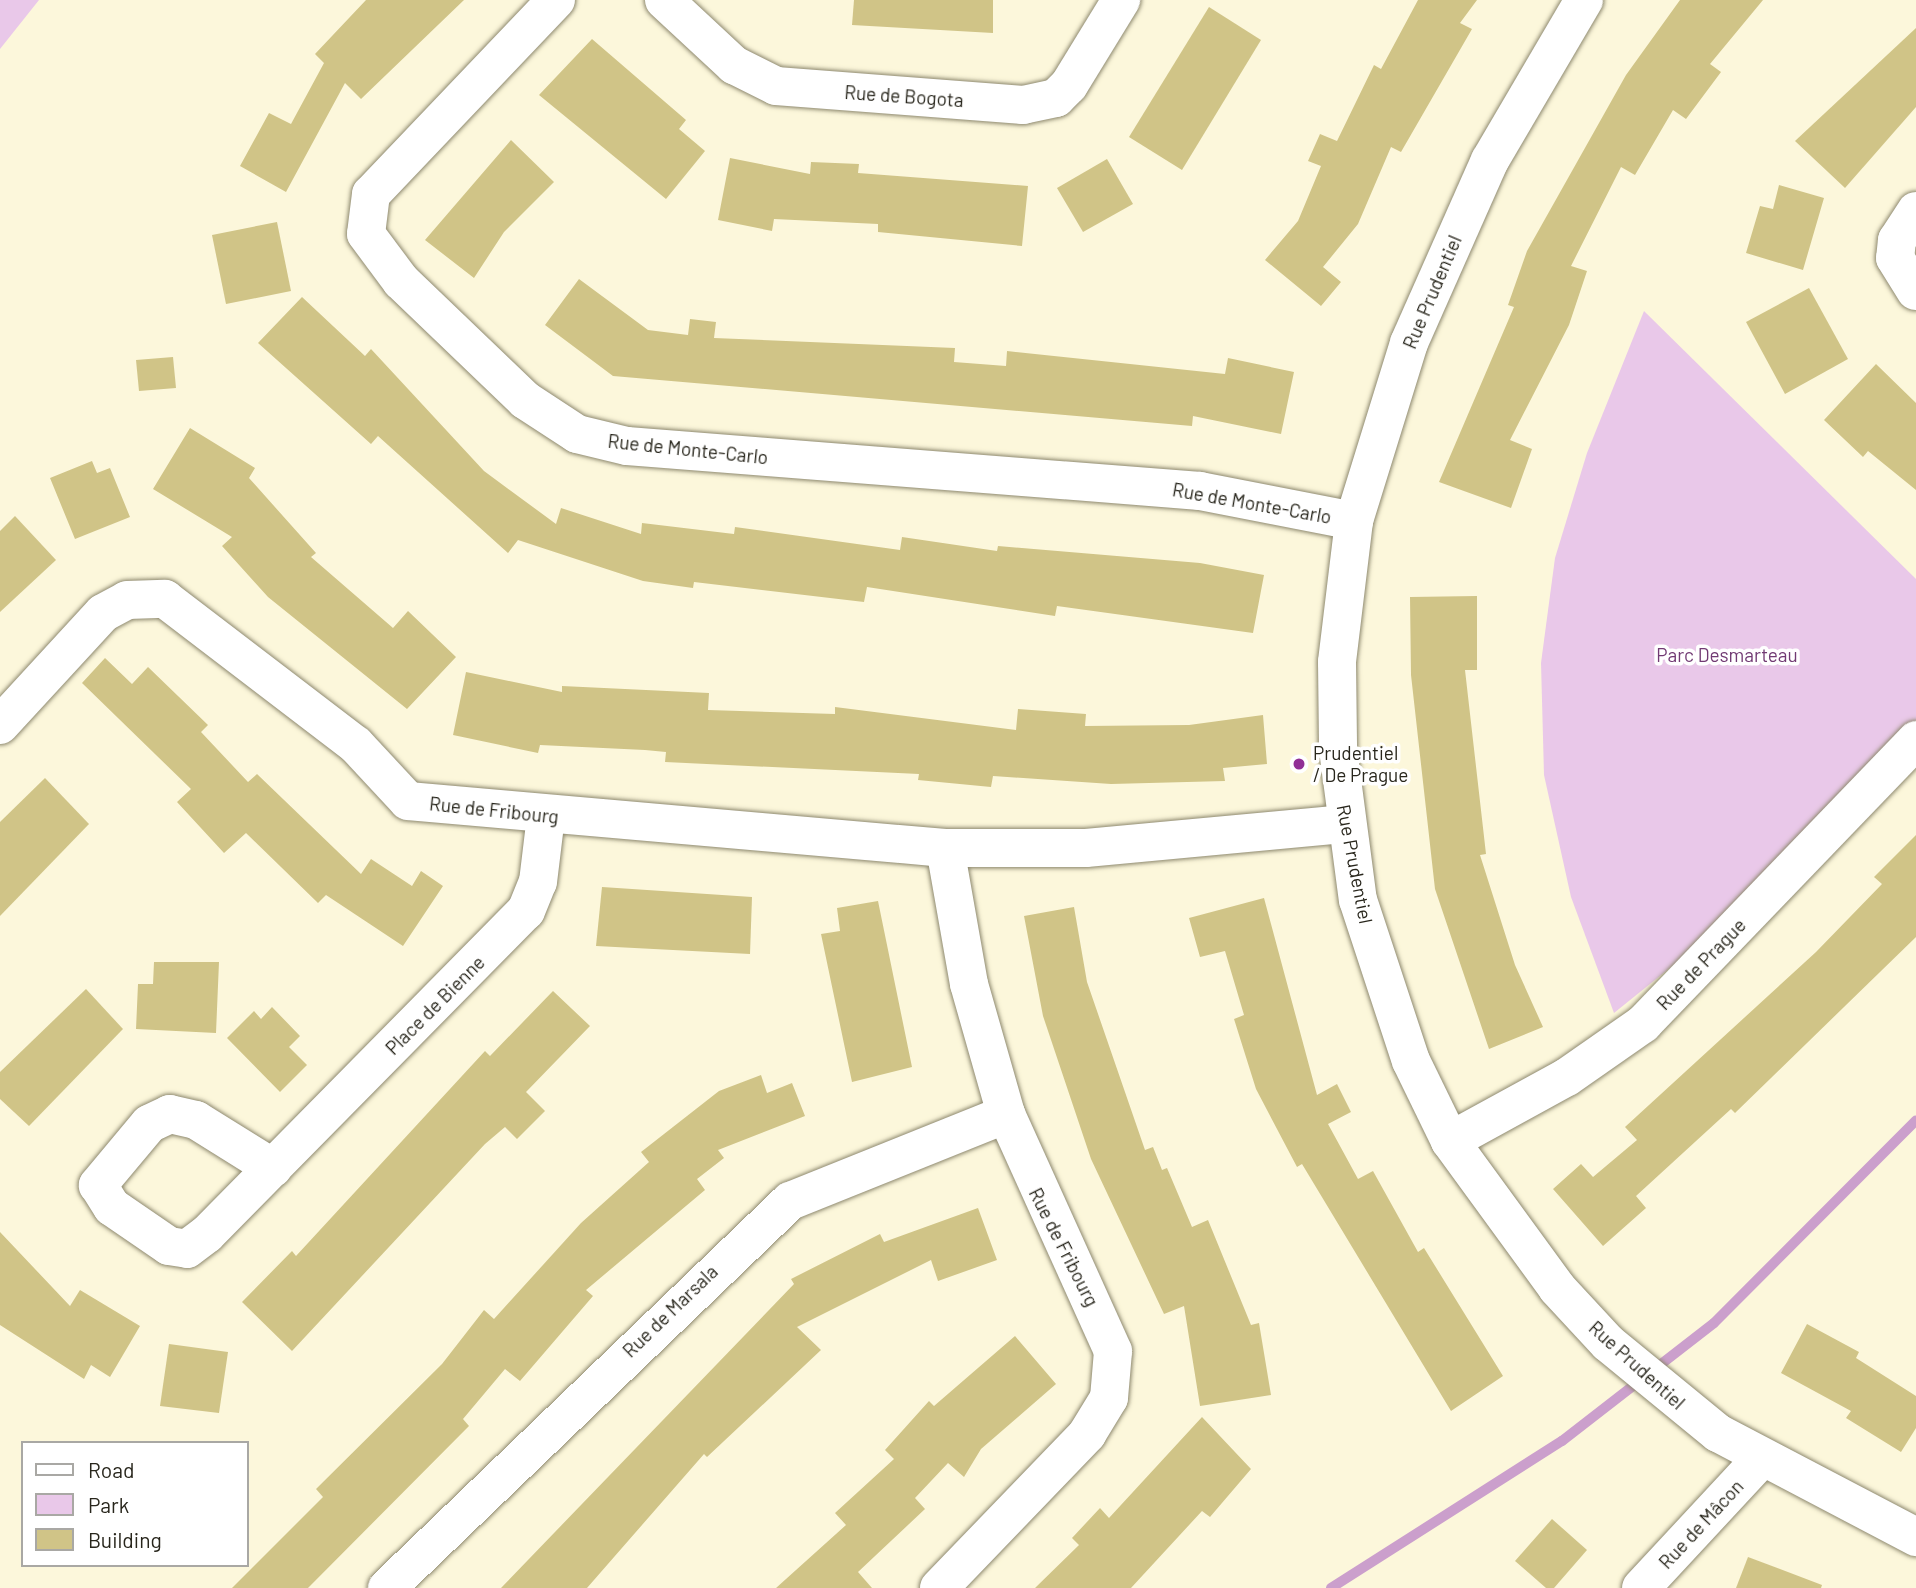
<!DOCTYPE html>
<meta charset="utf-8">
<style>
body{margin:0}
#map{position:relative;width:1916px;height:1588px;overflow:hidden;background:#fcf7db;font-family:Barlow,sans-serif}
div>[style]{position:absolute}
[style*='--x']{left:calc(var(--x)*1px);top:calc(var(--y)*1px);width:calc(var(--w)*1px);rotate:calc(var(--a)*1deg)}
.green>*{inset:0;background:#e9c8e9}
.stream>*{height:10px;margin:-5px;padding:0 5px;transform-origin:5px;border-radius:5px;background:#cb9fcc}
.building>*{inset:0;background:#d0c487}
.roads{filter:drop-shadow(0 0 2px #8e896f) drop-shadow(0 0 2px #8e896f)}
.minor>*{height:38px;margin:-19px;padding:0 19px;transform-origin:19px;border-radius:19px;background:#fff}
.dots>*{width:19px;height:19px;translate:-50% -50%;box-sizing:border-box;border:4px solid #fff;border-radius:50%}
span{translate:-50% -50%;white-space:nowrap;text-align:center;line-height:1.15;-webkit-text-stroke:7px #fff;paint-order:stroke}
.street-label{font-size:19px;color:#28261c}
.park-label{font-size:19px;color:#713a73}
.poi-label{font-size:19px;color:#28261c}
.left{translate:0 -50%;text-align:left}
.legend{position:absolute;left:21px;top:1441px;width:228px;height:126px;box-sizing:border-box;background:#fff;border:2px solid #a9a8a4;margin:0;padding:9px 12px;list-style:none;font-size:21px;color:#28261c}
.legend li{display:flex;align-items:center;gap:14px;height:35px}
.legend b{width:35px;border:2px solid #a9a8a4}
</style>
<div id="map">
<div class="green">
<i style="clip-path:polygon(0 0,39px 0,0 49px)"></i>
<i style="clip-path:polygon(1644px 311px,1916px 579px,1916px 723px,1712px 934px,1614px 1013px,1571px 897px,1544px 775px,1541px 663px,1555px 558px,1587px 453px)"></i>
</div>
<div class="stream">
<i style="--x:1331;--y:1588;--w:274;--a:-32.5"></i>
<i style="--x:1562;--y:1441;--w:192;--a:-37.8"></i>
<i style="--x:1714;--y:1323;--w:286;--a:-45.1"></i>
</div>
<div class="building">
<i style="clip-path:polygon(366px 0,464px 0,361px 99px,345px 83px,286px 192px,240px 166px,269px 113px,291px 124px,324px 63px,315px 54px)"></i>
<i style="clip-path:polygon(854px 0,993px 0,993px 33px,852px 25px)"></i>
<i style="clip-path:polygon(1418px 0,1477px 0,1460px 23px,1472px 29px,1401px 152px,1391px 147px,1358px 224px,1323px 267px,1341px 282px,1321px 306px,1265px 260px,1298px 221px,1321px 166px,1308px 161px,1320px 134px,1337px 141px,1374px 65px,1381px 69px)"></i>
<i style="clip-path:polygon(1680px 0,1763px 0,1710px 64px,1721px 72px,1686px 119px,1673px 110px,1635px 175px,1621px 167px,1571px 266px,1587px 271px,1569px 325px,1510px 440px,1532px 449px,1511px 508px,1439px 482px,1514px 307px,1508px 305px,1527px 251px,1626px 75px)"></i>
<i style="clip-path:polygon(1209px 7px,1261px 40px,1182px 170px,1129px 137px)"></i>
<i style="clip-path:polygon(1916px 28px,1916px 107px,1845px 188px,1795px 141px)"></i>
<i style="clip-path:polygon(592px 39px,686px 120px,679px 129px,705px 151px,666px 199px,539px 95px)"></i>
<i style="clip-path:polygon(511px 140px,554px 182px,504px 232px,474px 278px,425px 240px)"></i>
<i style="clip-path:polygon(730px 158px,810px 174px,811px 162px,859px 164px,858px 173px,1028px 186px,1022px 246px,878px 232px,878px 224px,774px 219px,772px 231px,718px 220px)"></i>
<i style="clip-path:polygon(1107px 159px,1133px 204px,1083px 232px,1057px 188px)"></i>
<i style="clip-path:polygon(1779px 185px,1824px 198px,1803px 270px,1746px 253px,1760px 206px,1773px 209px)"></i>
<i style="clip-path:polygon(277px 222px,291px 291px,226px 304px,212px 235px)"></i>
<i style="clip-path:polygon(579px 279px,648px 330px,688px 335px,690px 319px,716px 322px,714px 338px,955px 348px,954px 362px,1006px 366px,1007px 351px,1225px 374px,1228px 358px,1294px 372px,1281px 434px,1193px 416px,1192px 426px,613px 376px,545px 325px)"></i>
<i style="clip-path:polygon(1809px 288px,1848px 359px,1785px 394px,1746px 322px)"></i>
<i style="clip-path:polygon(302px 297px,365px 356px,371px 349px,484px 471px,556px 524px,561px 508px,641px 534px,642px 523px,734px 534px,735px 527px,900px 550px,902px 537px,997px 551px,998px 546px,1200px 563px,1264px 575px,1253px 633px,1057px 606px,1055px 616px,867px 587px,864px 602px,694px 582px,693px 588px,643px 581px,518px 540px,508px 553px,378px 436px,371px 444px,258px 343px)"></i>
<i style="clip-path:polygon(173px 357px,176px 388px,139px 391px,136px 360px)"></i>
<i style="clip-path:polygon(1876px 364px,1916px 403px,1916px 490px,1868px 451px,1863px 457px,1824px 420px)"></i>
<i style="clip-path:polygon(190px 428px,255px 468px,249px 478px,316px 553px,311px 557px,393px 628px,408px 611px,456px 657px,407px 709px,268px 597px,222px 546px,232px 537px,153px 489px)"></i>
<i style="clip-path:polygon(92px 461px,97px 473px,110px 468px,130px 517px,75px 539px,50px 478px)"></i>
<i style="clip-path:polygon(15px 516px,56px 560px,0 612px,0 531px)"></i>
<i style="clip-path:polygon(1477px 596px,1477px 670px,1465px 670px,1486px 854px,1480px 855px,1515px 965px,1543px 1027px,1489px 1049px,1435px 889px,1411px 675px,1410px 597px)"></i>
<i style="clip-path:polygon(105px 658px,132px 684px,148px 667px,208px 725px,201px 732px,248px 782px,257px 774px,361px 874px,371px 859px,412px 886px,421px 871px,443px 886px,403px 946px,326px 895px,318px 903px,246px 833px,224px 853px,177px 802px,191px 789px,82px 683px)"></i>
<i style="clip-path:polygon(466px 672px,562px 692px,562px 686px,709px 693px,708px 710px,835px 714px,835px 707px,1016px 730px,1018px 709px,1086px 714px,1085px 726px,1189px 725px,1263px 715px,1267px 764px,1223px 768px,1225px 781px,1111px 784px,993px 776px,991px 787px,918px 780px,919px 774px,665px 762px,666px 752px,645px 750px,540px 745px,538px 753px,453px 735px)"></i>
<i style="clip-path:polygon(45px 778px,89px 824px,0 916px,0 822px)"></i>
<i style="clip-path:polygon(1916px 835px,1916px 937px,1735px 1113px,1731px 1109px,1636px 1196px,1646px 1208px,1603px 1246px,1553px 1189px,1581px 1164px,1593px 1177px,1637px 1140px,1625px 1127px,1816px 952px,1882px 884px,1874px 877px)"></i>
<i style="clip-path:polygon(602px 887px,752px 897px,750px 954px,596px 946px)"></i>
<i style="clip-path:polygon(1264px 898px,1317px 1095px,1337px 1084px,1351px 1112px,1328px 1124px,1358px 1179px,1373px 1171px,1418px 1252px,1424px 1248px,1503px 1376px,1451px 1411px,1302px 1164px,1297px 1167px,1256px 1089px,1234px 1019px,1244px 1015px,1225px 951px,1200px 957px,1189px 918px)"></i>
<i style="clip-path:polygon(878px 901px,912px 1067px,852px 1082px,821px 934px,840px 931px,837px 908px)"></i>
<i style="clip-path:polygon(1074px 907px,1087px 982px,1145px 1150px,1153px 1147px,1162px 1170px,1167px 1168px,1192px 1227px,1208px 1220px,1251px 1325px,1259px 1323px,1271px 1395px,1200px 1406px,1184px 1306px,1164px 1314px,1091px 1159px,1043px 1016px,1024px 916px)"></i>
<i style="clip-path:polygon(154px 962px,219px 962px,216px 1033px,136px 1029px,138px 984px,153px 984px)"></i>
<i style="clip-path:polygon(86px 989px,123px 1029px,29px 1126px,0 1099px,0 1072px)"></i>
<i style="clip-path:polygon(553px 991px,590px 1026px,526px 1092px,545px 1111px,517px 1139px,505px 1127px,485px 1144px,292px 1351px,242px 1302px,292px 1251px,296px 1256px,485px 1051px,490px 1056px)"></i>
<i style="clip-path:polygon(272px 1007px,300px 1036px,289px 1047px,307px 1065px,280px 1092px,227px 1038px,254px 1011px,261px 1019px)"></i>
<i style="clip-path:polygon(761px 1075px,767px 1093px,792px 1083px,805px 1116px,718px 1150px,724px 1158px,697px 1179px,705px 1190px,586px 1290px,593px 1296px,520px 1381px,505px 1369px,463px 1419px,469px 1426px,308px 1588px,232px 1588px,323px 1497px,316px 1489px,442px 1364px,484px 1310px,494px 1319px,581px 1223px,649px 1162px,641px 1152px,719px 1091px)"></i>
<i style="clip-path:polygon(978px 1208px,997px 1260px,938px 1281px,931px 1260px,797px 1327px,821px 1350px,707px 1457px,704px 1454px,587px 1588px,501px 1588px,794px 1284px,791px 1279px,880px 1234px,884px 1242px)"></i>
<i style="clip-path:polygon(0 1232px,70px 1306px,80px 1290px,140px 1326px,110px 1377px,91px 1365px,84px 1379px,0 1325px)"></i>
<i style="clip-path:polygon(1807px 1324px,1859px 1352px,1856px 1358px,1916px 1396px,1916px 1428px,1901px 1452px,1846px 1418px,1851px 1411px,1781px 1373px)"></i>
<i style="clip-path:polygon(1015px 1336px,1056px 1384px,981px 1449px,964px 1477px,948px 1463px,915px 1498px,925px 1509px,858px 1572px,872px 1588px,776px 1588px,846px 1525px,835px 1513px,894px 1459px,885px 1450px,929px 1401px,934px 1406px)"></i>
<i style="clip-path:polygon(169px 1344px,228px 1352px,219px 1413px,160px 1406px)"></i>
<i style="clip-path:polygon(1202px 1417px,1251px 1469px,1210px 1517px,1202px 1511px,1131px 1588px,1035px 1588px,1079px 1545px,1072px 1538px,1100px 1508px,1109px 1518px)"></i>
<i style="clip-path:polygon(1552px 1519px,1587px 1550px,1554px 1588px,1546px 1588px,1515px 1561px)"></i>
<i style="clip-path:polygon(1748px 1557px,1822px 1585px,1821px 1588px,1736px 1588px)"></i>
</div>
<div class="roads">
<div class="minor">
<i style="--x:556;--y:0;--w:268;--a:133.6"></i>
<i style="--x:371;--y:194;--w:40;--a:97.1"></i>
<i style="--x:366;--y:234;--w:59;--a:53.3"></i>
<i style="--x:401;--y:281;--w:172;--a:43.8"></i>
<i style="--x:525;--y:400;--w:62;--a:33.2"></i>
<i style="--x:577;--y:434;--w:51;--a:13.5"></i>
<i style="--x:627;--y:446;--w:575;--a:4.49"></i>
<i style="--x:1200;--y:491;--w:157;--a:11"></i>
<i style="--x:664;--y:0;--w:96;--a:42.9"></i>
<i style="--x:734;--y:65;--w:47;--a:26.6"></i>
<i style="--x:776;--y:86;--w:248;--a:4.4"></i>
<i style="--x:1023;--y:105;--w:34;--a:-12"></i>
<i style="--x:1056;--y:98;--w:18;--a:-45"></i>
<i style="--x:1069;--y:85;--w:100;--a:-58.5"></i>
<i style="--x:1584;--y:0;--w:186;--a:120.4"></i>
<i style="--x:1490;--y:160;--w:200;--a:113.9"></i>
<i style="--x:1409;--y:343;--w:186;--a:107.2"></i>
<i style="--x:1354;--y:521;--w:142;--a:96.9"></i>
<i style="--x:1337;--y:662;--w:87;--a:89.3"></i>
<i style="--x:1338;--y:749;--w:152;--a:82.5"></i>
<i style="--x:1358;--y:900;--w:169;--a:71.8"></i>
<i style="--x:1411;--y:1061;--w:89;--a:64"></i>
<i style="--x:1450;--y:1141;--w:182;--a:53.9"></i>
<i style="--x:1557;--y:1288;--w:75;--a:47.2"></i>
<i style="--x:1608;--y:1343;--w:142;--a:39.3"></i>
<i style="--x:1718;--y:1433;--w:224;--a:27.7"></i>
<i style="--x:1916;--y:211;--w:35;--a:123"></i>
<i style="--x:1897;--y:240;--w:18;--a:96"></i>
<i style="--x:1895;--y:258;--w:39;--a:58"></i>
<i style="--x:0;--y:725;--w:152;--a:-47.4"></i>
<i style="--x:103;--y:613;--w:27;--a:-28"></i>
<i style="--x:127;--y:600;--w:38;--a:-2"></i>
<i style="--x:165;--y:599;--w:240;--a:37.4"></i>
<i style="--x:356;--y:745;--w:76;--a:47.1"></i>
<i style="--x:408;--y:801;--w:539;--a:5"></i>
<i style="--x:945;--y:848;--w:141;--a:0"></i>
<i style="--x:1086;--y:848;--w:258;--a:-5.3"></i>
<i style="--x:1450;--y:1141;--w:133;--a:-28.7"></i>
<i style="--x:1567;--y:1077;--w:93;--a:-34.9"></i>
<i style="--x:1643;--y:1024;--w:394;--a:-46.1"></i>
<i style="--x:273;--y:1168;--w:91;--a:-148.1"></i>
<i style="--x:196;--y:1120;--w:27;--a:-167"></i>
<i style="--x:170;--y:1114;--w:23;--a:155"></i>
<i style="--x:149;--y:1124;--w:80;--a:129.9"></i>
<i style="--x:98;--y:1185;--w:26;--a:58"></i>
<i style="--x:112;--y:1207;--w:69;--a:34.4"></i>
<i style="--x:169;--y:1246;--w:18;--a:9"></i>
<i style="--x:187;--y:1249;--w:25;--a:-37"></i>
<i style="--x:207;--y:1234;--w:454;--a:-45.4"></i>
<i style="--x:526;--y:911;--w:31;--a:-68"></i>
<i style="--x:538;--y:882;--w:66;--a:-83.1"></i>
<i style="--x:387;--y:1588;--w:559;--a:-43.84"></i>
<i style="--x:790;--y:1201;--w:233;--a:-21.9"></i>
<i style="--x:939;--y:1588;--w:214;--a:-46.1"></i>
<i style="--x:1087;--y:1434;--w:42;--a:-58.6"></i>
<i style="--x:1109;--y:1398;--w:47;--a:-85.1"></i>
<i style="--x:1113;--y:1351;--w:260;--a:-114.3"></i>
<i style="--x:1006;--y:1114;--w:135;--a:-105.9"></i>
<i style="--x:969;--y:984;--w:138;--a:-100"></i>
<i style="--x:1641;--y:1588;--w:175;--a:-47.1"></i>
</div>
</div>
<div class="dots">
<i style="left:1299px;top:764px;background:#912f96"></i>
</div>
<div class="street-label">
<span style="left:904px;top:96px;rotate:4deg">Rue de Bogota</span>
<span style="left:1432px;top:292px;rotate:-67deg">Rue Prudentiel</span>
<span style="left:688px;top:449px;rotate:6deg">Rue de Monte-Carlo</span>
<span style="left:1252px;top:503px;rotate:10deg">Rue de Monte-Carlo</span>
<span style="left:494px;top:810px;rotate:6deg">Rue de Fribourg</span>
<span style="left:1355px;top:864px;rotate:79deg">Rue Prudentiel</span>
<span style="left:1701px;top:964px;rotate:-46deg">Rue de Prague</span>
<span style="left:435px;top:1005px;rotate:-45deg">Place de Bienne</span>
<span style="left:1064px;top:1247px;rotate:63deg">Rue de Fribourg</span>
<span style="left:670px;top:1311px;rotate:-44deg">Rue de Marsala</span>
<span style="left:1637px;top:1365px;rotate:42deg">Rue Prudentiel</span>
<span style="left:1701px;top:1524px;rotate:-47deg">Rue de Mâcon</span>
</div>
<div class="park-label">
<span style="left:1727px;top:655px">Parc Desmarteau</span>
</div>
<div class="poi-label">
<span class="left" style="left:1313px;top:764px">Prudentiel<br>/ De Prague</span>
</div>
<ul class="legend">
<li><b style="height:9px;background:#fff"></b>Road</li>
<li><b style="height:19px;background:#e9c8e9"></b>Park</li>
<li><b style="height:19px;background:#d0c487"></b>Building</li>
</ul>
</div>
